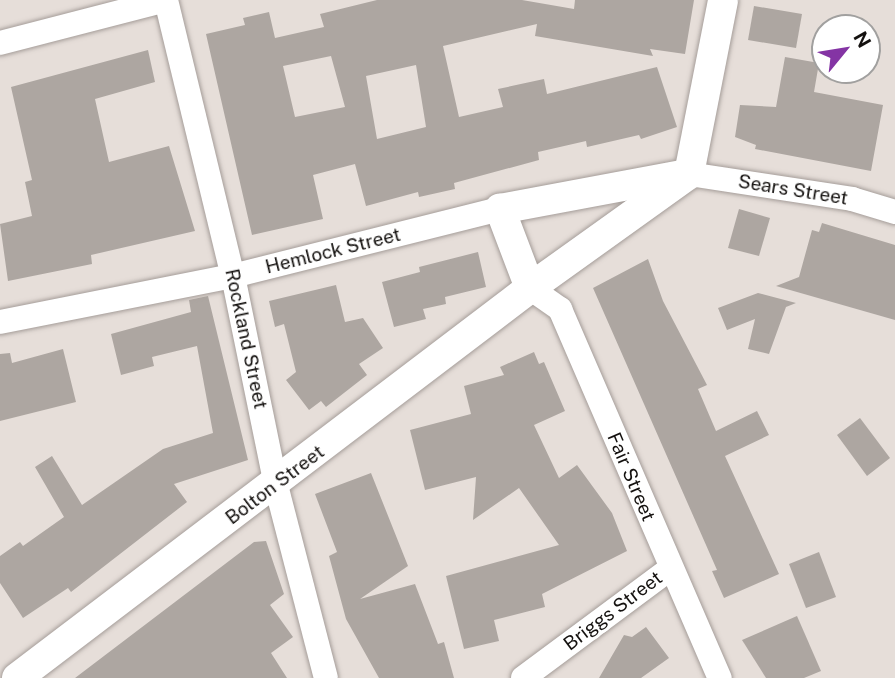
<!DOCTYPE html>
<style>
body{margin:0}
#map{position:relative;width:895px;height:678px;overflow:hidden;background:#e6ded9;font-family:"Public Sans",sans-serif}
div>[style]{position:absolute}
[style*='--x']{left:calc(var(--x)*1px);top:calc(var(--y)*1px);width:calc(var(--w)*1px);rotate:calc(var(--a)*1deg)}
.building>*{inset:0;background:#ada6a1}
.roads{filter:drop-shadow(0 0 2px #a59d99) drop-shadow(0 0 2px #a59d99)}
.minor>*{height:24px;margin:-12px;padding:0 12px;transform-origin:12px;border-radius:12px;background:#fff}
.tertiary>*{height:30px;margin:-15px;padding:0 15px;transform-origin:15px;border-radius:15px;background:#fff}
span{translate:-50% -50%;white-space:nowrap;text-align:center;line-height:1.15;-webkit-text-stroke:6px #fff;paint-order:stroke}
.street-label{font-size:19px;color:#14110f}
.north{position:absolute;left:811px;top:14px;width:70px;height:70px;box-sizing:border-box;background:#fff;border:2px solid #a1a09f;border-radius:50%;rotate:60deg;font-size:19px;font-weight:700;line-height:28px;text-align:center;color:#14110f}
.north::after{content:'';display:block;margin:auto;width:24px;height:32px;background:#8434a4;clip-path:polygon(50% 0,100% 100%,50% 72%,0 100%)}
</style>
<div id="map">
<div class="building">
<i style="clip-path:polygon(evenodd,377px 0,522px 0,574px 9px,575px 0,694px 0,685px 54px,650px 49px,653px 56px,535px 36px,537px 24px,443px 46px,459px 117px,503px 107px,498px 89px,544px 79px,547px 94px,657px 67px,677px 127px,641px 139px,639px 135px,587px 147px,586px 141px,538px 152px,539px 160px,454px 183px,455px 189px,419px 197px,418px 192px,366px 206px,355px 164px,313px 175px,323px 219px,252px 235px,206px 34px,245px 25px,243px 18px,269px 12px,275px 38px,324px 27px,320px 14px,377px 0,331px 56px,345px 107px,295px 117px,283px 66px,331px 56px,377px 0,416px 65px,426px 127px,377px 139px,366px 76px,416px 65px)"></i>
<i style="clip-path:polygon(754px 6px,802px 14px,796px 48px,748px 40px)"></i>
<i style="clip-path:polygon(148px 50px,155px 82px,95px 99px,109px 162px,169px 146px,195px 231px,91px 255px,92px 264px,8px 281px,0 224px,32px 216px,25px 182px,32px 180px,11px 87px)"></i>
<i style="clip-path:polygon(785px 57px,819px 63px,814px 92px,883px 105px,871px 171px,755px 149px,756px 145px,735px 137px,740px 105px,776px 107px)"></i>
<i style="clip-path:polygon(739px 209px,770px 218px,759px 256px,728px 248px)"></i>
<i style="clip-path:polygon(822px 223px,895px 245px,895px 320px,776px 286px,799px 277px,812px 230px,819px 232px)"></i>
<i style="clip-path:polygon(478px 252px,486px 287px,445px 297px,446px 304px,423px 309px,426px 319px,394px 327px,382px 282px,420px 272px,419px 267px)"></i>
<i style="clip-path:polygon(648px 259px,663px 301px,707px 385px,698px 389px,716px 431px,757px 411px,769px 435px,725px 456px,779px 574px,724px 598px,712px 571px,717px 570px,593px 288px)"></i>
<i style="clip-path:polygon(336px 285px,345px 322px,363px 318px,383px 348px,359px 364px,367px 375px,326px 407px,321px 401px,309px 410px,286px 380px,296px 372px,284px 324px,275px 327px,269px 301px)"></i>
<i style="clip-path:polygon(758px 293px,796px 303px,786px 307px,769px 354px,748px 349px,755px 319px,727px 330px,718px 308px)"></i>
<i style="clip-path:polygon(208px 296px,248px 460px,174px 484px,187px 502px,71px 592px,68px 588px,23px 618px,0 583px,0 556px,20px 542px,23px 546px,64px 517px,35px 467px,52px 456px,82px 505px,163px 449px,213px 433px,197px 346px,152px 357px,154px 366px,121px 375px,111px 334px,191px 312px,189px 300px)"></i>
<i style="clip-path:polygon(63px 349px,76px 402px,0 421px,0 354px,10px 353px,12px 363px)"></i>
<i style="clip-path:polygon(534px 352px,539px 364px,544px 362px,565px 411px,534px 425px,559px 478px,577px 465px,612px 513px,627px 551px,542px 594px,545px 607px,494px 620px,499px 641px,464px 649px,446px 576px,559px 545px,519px 488px,473px 520px,476px 477px,425px 490px,410px 430px,471px 414px,464px 386px,504px 375px,500px 367px)"></i>
<i style="clip-path:polygon(860px 418px,890px 458px,867px 476px,837px 435px)"></i>
<i style="clip-path:polygon(371px 473px,408px 566px,360px 599px,415px 584px,438px 644px,444px 642px,454px 678px,379px 678px,346px 619px,329px 556px,337px 552px,315px 494px)"></i>
<i style="clip-path:polygon(266px 541px,284px 594px,270px 605px,293px 637px,271px 653px,287px 678px,75px 678px,254px 542px)"></i>
<i style="clip-path:polygon(819px 552px,836px 597px,806px 608px,789px 564px)"></i>
<i style="clip-path:polygon(797px 616px,821px 671px,804px 678px,766px 678px,742px 640px)"></i>
<i style="clip-path:polygon(646px 627px,669px 658px,641px 678px,599px 678px,624px 635px,632px 637px)"></i>
</div>
<div class="roads">
<div class="minor">
<i style="--x:166;--y:0;--w:284;--a:76.4"></i>
<i style="--x:233;--y:276;--w:213;--a:78.4"></i>
<i style="--x:276;--y:485;--w:199;--a:75.5"></i>
<i style="--x:0;--y:43;--w:171;--a:-14.5"></i>
<i style="--x:689;--y:174;--w:165;--a:8.7"></i>
<i style="--x:852;--y:199;--w:45;--a:16.8"></i>
<i style="--x:530;--y:288;--w:37;--a:35"></i>
<i style="--x:560;--y:309;--w:402;--a:66.6"></i>
<i style="--x:0;--y:322;--w:237;--a:-11.2"></i>
<i style="--x:233;--y:276;--w:275;--a:-14.1"></i>
<i style="--x:523;--y:678;--w:183;--a:-36.6"></i>
</div>
<div class="tertiary">
<i style="--x:530;--y:288;--w:85;--a:-110.8"></i>
<i style="--x:500;--y:209;--w:185;--a:-10.6"></i>
<i style="--x:17;--y:678;--w:644;--a:-37.24"></i>
<i style="--x:530;--y:288;--w:196;--a:-35.6"></i>
<i style="--x:689;--y:174;--w:177;--a:-78.9"></i>
</div>
</div>
<div class="street-label">
<span style="left:793px;top:190px;rotate:9deg">Sears Street</span>
<span style="left:333px;top:251px;rotate:-14deg">Hemlock Street</span>
<span style="left:246px;top:339px;rotate:78deg">Rockland Street</span>
<span style="left:631px;top:477px;rotate:67deg">Fair Street</span>
<span style="left:275px;top:485px;rotate:-37deg">Bolton Street</span>
<span style="left:613px;top:611px;rotate:-37deg">Briggs Street</span>
</div>
<div class="north">N</div>
</div>
